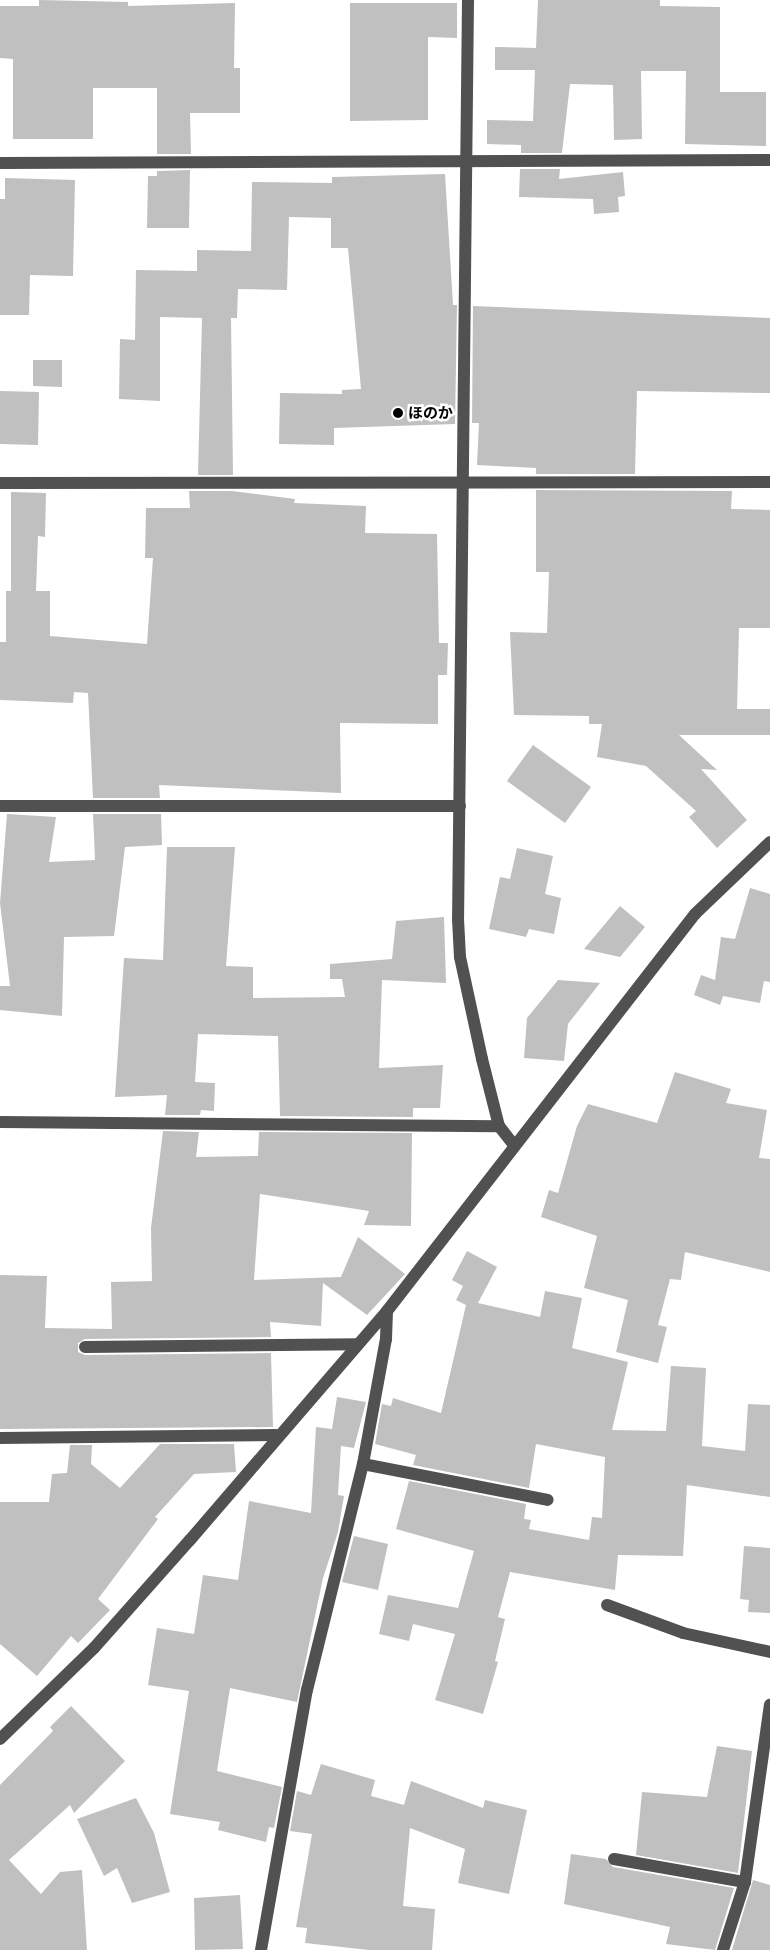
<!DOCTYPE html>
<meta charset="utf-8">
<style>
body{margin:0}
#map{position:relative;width:770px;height:1950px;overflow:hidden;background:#fff;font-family:Helvetica,"Noto Sans JP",sans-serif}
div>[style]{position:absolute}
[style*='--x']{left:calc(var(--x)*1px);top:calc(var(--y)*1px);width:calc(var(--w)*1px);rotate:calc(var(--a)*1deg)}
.building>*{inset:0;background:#c0c0c0}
.minor>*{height:12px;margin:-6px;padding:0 6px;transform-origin:6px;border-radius:6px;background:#515151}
.dots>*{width:14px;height:14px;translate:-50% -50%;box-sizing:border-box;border:2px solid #fff;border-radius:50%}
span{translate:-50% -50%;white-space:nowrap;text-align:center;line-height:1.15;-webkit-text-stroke:5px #fff;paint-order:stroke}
.poi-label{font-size:15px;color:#000;font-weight:700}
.left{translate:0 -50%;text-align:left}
</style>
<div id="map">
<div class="building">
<i style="clip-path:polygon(39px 0,128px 2px,128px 6px,235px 3px,234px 68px,240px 68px,240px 113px,190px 113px,191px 154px,157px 154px,157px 88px,93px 88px,93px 139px,13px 139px,13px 59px,0 58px,0 6px,39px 6px)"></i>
<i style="clip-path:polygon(538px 0,660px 0,660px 6px,720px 7px,720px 92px,766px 92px,766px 146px,685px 144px,686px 71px,641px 71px,642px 139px,614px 140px,613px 85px,570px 84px,562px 153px,521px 153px,521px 145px,487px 144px,487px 120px,533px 121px,535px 70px,495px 70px,495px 47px,536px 48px)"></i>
<i style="clip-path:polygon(350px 3px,457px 3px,457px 38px,428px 37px,428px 120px,350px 121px)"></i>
<i style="clip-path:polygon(520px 169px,560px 169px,559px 179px,623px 172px,625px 196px,618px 197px,619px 212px,594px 214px,593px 199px,519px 197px)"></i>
<i style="clip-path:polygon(190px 170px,189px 228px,147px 228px,148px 176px,157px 176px,157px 171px)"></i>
<i style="clip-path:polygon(445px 174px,453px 305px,457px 305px,455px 424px,334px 428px,334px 445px,279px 444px,280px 393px,342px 394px,342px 390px,361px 389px,348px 248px,331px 248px,331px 218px,289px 217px,287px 290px,238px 289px,237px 318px,231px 318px,233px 475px,198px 475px,202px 318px,160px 317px,160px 401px,119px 399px,120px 339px,135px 340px,136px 270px,197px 271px,197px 250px,251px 251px,252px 182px,332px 183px,332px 177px)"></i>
<i style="clip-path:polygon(5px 178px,75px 180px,73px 276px,30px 275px,29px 315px,0 315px,0 199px,5px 199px)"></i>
<i style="clip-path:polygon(473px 306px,770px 318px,770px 393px,637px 391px,635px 474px,536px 474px,536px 468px,477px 465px,479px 423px,472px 423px)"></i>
<i style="clip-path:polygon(33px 360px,62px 360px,62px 387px,33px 386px)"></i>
<i style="clip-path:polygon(0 391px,39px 392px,38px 445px,0 444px)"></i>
<i style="clip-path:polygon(536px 490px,732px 491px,731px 509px,770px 510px,770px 628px,739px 628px,737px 709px,770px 709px,770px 735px,679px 735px,717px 770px,701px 769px,747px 820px,717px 848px,689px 817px,696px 811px,646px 766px,597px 757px,602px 724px,589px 724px,589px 716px,514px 715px,510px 632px,547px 633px,549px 572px,536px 572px)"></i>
<i style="clip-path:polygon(189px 491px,232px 491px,295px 499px,294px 503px,366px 506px,365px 533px,437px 534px,439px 643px,448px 643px,447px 675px,438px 675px,438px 724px,340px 723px,341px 793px,159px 785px,160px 798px,93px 798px,88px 693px,74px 692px,73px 703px,0 700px,0 642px,6px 642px,6px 591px,11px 591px,11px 492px,46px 493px,45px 537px,38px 536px,36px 591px,50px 591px,50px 636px,147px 644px,153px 558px,145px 558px,146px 508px,190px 508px)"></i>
<i style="clip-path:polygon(533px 745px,591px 787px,565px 823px,507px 781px)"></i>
<i style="clip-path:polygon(7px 814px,56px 817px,49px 862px,95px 860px,93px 814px,161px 814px,162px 845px,125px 847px,114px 936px,64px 937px,62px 1016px,0 1010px,0 986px,10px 986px,0 903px)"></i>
<i style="clip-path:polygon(167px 847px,235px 847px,226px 966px,253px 967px,253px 998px,345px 997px,342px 979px,330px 979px,330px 964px,392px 959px,396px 921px,444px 917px,446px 983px,382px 980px,379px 1068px,443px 1065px,440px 1108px,413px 1108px,413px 1117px,280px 1116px,278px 1036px,198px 1034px,195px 1082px,215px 1083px,214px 1111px,201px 1110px,200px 1115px,165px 1115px,167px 1095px,115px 1097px,124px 958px,163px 960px)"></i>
<i style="clip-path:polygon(517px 848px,553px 856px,545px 894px,561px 898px,554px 934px,529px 929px,526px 937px,489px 929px,500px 877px,510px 879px)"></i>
<i style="clip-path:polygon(750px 888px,770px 894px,770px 982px,764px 981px,760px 1003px,723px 996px,720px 1005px,694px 995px,701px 975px,715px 980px,721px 937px,735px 939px)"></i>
<i style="clip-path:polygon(620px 906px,645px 927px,620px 957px,584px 949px)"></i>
<i style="clip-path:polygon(558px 980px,600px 983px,568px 1024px,564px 1061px,524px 1058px,527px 1018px)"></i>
<i style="clip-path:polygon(675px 1072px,731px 1089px,726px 1103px,767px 1110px,759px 1158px,770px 1159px,770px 1272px,685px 1252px,681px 1280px,670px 1279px,658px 1325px,667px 1327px,658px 1363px,616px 1352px,628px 1300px,584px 1288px,597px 1236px,541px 1217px,549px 1190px,558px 1193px,577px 1126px,588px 1104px,657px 1123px)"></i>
<i style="clip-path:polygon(163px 1131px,199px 1132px,196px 1157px,258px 1156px,259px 1132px,412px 1133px,411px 1226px,364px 1225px,369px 1211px,260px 1194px,254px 1280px,341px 1277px,358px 1237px,405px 1274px,367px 1315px,323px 1283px,321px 1326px,270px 1322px,271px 1337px,85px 1339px,78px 1343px,78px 1352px,85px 1355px,271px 1353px,273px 1427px,0 1429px,0 1275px,47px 1276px,45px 1328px,112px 1329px,111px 1282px,152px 1281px,151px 1228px)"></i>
<i style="clip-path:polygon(467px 1251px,497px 1267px,478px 1303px,540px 1317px,545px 1291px,582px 1298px,572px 1348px,628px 1362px,612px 1430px,666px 1431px,671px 1366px,706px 1368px,702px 1446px,745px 1451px,748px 1404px,770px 1405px,770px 1497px,687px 1485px,683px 1556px,618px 1555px,615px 1590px,510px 1572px,498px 1617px,505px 1619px,495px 1661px,498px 1662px,483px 1714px,435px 1700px,455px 1634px,413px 1624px,409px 1641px,379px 1634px,388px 1595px,458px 1608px,474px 1551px,396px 1529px,409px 1481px,526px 1504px,524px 1519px,531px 1520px,529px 1529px,589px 1540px,592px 1517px,602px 1518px,605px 1457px,536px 1444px,529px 1488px,413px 1465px,416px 1455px,375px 1444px,382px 1404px,391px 1406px,393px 1398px,441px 1413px,466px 1305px,456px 1300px,463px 1286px,452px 1280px)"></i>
<i style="clip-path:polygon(337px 1397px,366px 1402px,354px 1448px,341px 1446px,338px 1495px,344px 1496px,338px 1532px,323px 1578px,297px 1702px,230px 1688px,217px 1771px,282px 1787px,274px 1828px,269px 1827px,266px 1842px,218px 1830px,220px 1822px,170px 1814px,189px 1691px,148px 1685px,157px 1628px,194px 1634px,203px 1575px,238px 1580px,249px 1501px,311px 1513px,316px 1427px,332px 1429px)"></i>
<i style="clip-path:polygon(160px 1444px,234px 1444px,236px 1472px,194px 1474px,155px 1517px,158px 1519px,98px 1599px,110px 1610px,78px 1643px,71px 1636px,37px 1676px,0 1644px,0 1502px,49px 1502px,52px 1474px,67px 1473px,70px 1445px,92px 1445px,91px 1464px,120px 1488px)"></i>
<i style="clip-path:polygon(354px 1536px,388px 1544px,378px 1590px,342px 1582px)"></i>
<i style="clip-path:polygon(744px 1546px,770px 1548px,770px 1613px,748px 1612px,749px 1600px,740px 1599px)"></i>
<i style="clip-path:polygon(71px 1706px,125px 1761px,74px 1813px,70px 1805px,9px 1860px,41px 1894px,60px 1872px,82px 1870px,87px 1950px,0 1950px,0 1785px,53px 1731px,50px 1727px)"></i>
<i style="clip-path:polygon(717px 1746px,752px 1751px,738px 1873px,636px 1855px,642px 1792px,707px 1797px)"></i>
<i style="clip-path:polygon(321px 1764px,375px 1780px,371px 1796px,404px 1805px,411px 1781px,483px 1808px,485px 1800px,527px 1810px,509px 1894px,458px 1883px,465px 1849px,410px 1828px,403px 1906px,435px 1909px,432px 1950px,369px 1950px,305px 1943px,307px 1928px,296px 1927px,312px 1834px,290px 1831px,297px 1791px,311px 1795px)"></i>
<i style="clip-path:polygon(136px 1798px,154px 1833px,170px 1892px,132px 1903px,117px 1868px,104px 1876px,77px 1819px)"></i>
<i style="clip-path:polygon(571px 1854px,606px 1859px,613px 1867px,734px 1888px,715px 1950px,666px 1944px,670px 1927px,564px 1904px)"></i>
<i style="clip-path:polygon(753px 1880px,770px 1885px,770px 1950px,732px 1950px)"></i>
<i style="clip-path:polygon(240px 1895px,243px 1949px,195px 1950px,194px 1898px)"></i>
</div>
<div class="minor">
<i style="--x:468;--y:0;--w:919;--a:90.62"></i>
<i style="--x:458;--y:919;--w:38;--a:87"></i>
<i style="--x:460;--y:957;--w:104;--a:77.8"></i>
<i style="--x:482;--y:1059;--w:69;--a:75.8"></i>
<i style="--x:499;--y:1126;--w:23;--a:52"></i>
<i style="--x:0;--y:163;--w:770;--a:-0.22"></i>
<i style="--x:0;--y:483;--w:770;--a:-0.07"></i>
<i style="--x:0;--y:806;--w:460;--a:0"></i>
<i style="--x:0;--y:1122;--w:499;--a:0.5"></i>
<i style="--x:85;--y:1347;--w:273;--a:-0.6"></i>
<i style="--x:0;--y:1438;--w:276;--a:-0.6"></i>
<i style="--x:363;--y:1464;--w:188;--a:11"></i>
<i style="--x:607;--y:1605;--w:81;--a:20.2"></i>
<i style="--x:683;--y:1633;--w:89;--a:12.3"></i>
<i style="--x:0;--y:1739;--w:131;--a:-44.1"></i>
<i style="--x:94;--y:1648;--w:144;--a:-48.4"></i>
<i style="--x:190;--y:1540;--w:302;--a:-49.3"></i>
<i style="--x:387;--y:1311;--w:502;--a:-52.2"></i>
<i style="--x:695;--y:914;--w:104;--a:-43.8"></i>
<i style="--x:614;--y:1859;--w:133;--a:10"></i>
<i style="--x:261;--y:1950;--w:264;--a:-80"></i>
<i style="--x:307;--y:1690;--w:233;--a:-76.1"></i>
<i style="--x:363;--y:1464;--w:127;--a:-79.6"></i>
<i style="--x:386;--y:1339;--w:28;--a:-88"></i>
<i style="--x:723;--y:1950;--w:71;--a:-72.1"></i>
<i style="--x:745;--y:1882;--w:179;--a:-82"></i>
</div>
<div class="dots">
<i style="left:398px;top:413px;background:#000"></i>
</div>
<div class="poi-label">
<span class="left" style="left:408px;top:413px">ほのか</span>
</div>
</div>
